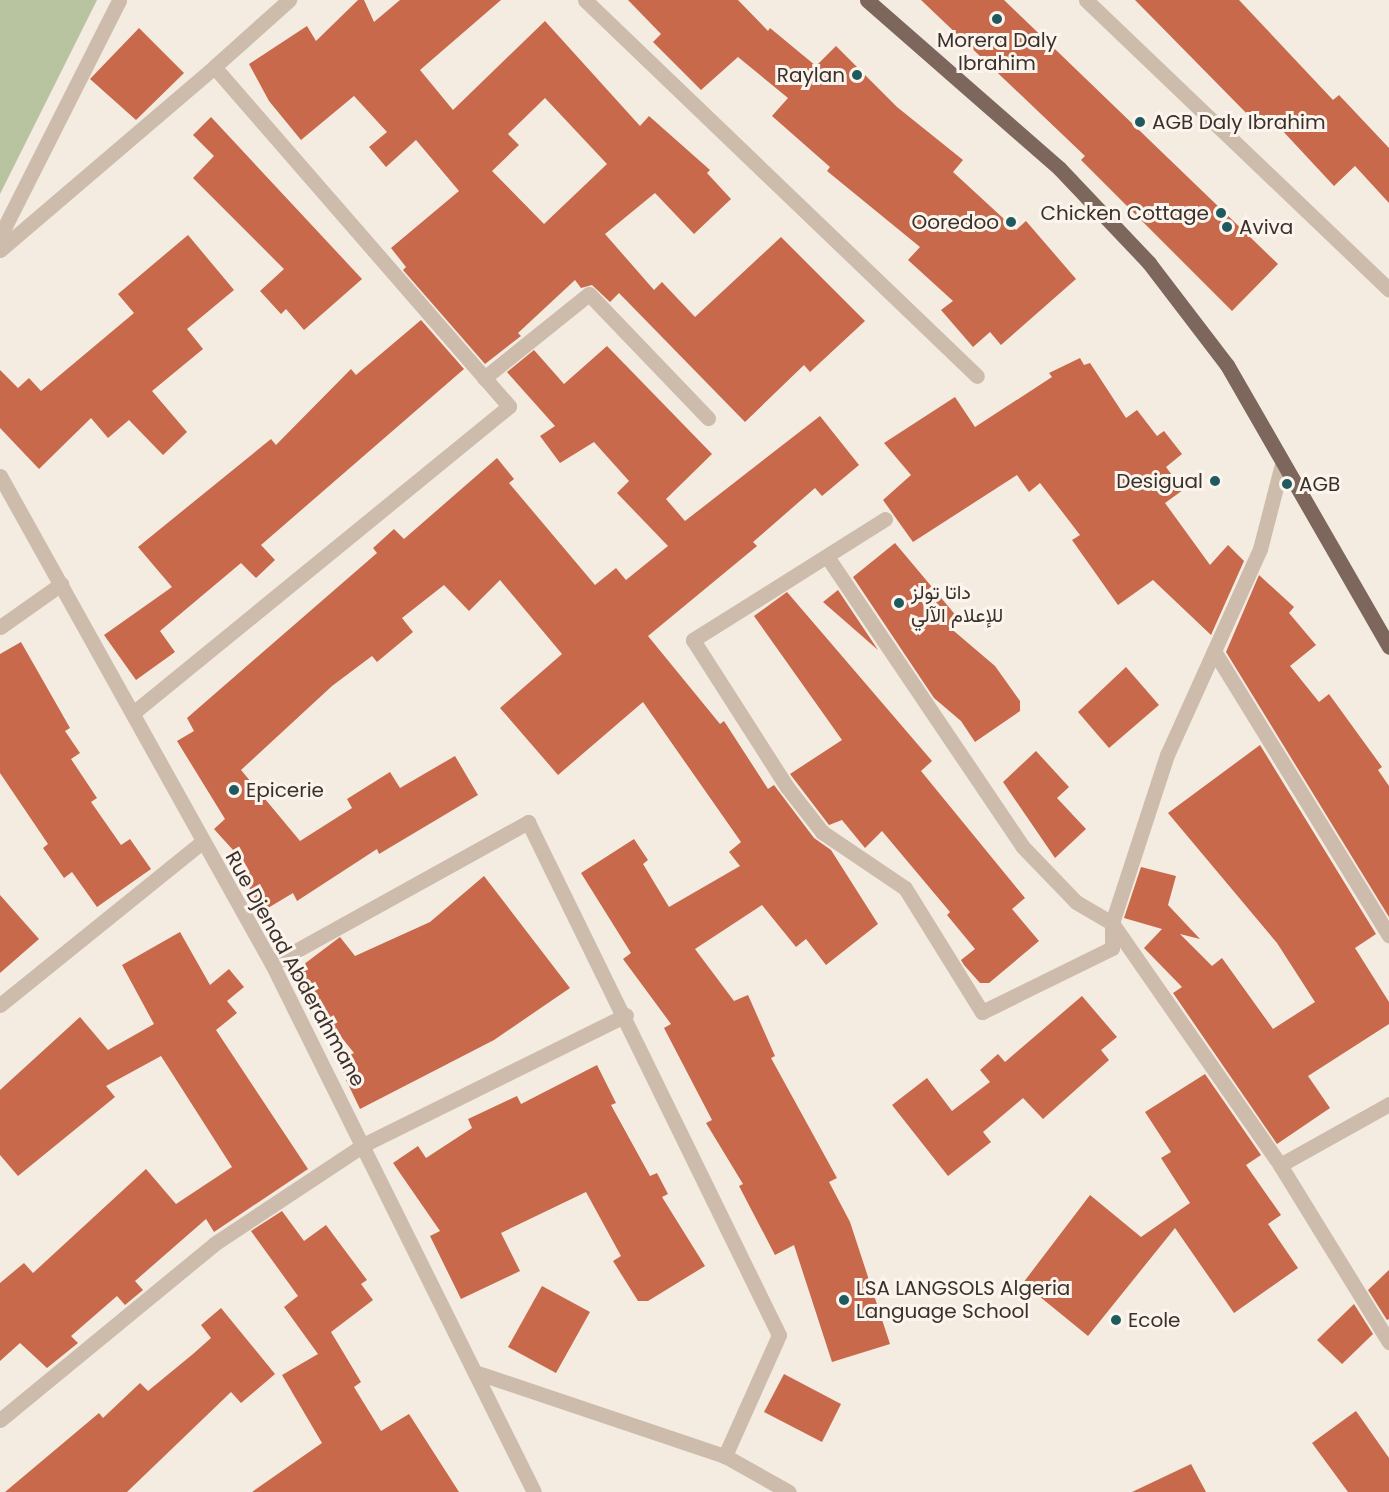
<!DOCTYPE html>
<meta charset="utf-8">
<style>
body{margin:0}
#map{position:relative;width:1389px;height:1492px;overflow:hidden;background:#f4ebe1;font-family:Poppins,Vazirmatn,sans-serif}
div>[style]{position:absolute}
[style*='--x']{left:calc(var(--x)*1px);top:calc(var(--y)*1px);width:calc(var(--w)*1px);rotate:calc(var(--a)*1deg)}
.green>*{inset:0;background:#b8c4a0}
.building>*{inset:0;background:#c8694b}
.minor>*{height:15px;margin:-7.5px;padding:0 7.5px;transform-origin:7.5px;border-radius:7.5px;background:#cdbbac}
.major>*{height:15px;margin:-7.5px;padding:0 7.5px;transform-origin:7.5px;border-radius:7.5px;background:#7d675c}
.dots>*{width:16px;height:16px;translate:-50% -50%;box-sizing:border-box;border:3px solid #fbf5ee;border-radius:50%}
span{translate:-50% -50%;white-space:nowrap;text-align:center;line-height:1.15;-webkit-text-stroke:6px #fbf5ee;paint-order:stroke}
.poi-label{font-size:20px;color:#3b302b}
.right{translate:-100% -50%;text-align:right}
.left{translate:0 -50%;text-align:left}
.street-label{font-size:20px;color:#3b302b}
</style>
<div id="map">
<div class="green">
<i style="clip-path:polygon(0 0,97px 0,0 194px)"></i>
</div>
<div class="building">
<i style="clip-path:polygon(evenodd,358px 0,364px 0,374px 22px,400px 0,501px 0,420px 70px,453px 110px,545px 21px,640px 126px,649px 116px,710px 170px,707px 173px,731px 199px,694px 234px,655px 193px,605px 234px,654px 290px,662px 282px,695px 317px,781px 237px,865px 321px,810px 372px,804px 365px,745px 422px,619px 293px,610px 302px,592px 285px,581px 288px,575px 280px,518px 333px,521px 336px,485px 364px,403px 270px,406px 267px,391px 248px,459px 191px,416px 140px,386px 167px,369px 147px,387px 132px,354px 96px,301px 140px,269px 101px,249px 64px,307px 26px,316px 41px,358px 0,545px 98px,607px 164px,544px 224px,492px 171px,519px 145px,508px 134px,545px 98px)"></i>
<i style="clip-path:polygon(628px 0,738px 0,768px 31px,770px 28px,816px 66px,836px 46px,897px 107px,963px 160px,953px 172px,1016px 230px,1026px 221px,1076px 279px,1001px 345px,990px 332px,973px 347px,941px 310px,953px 301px,908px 260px,920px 247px,827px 171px,830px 167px,772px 116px,788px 98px,738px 57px,701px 90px,653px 42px,661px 34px)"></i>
<i style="clip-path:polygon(921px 0,1004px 0,1278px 264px,1232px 311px,1081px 160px,1085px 156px)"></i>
<i style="clip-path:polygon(1135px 0,1239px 0,1333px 100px,1339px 95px,1389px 148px,1389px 203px,1355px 166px,1334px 186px,1268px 115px,1258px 125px)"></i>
<i style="clip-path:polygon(139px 28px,184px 73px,136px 120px,90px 79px)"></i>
<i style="clip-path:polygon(211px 117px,362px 279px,304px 330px,286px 309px,281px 314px,260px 291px,284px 269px,193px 178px,214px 156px,193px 135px)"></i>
<i style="clip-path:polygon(188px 235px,234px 290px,187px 329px,203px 349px,152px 391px,187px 432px,163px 455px,129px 420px,108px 438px,91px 418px,39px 469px,0 428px,0 370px,18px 388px,29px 378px,41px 391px,134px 313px,118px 294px)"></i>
<i style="clip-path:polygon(421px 320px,464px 369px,261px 545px,275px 560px,256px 578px,241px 563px,160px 631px,175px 652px,136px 680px,104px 635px,172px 587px,138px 547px,271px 439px,276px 445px,351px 369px,356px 375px)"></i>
<i style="clip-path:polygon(607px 346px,712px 454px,666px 499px,685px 521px,820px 416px,859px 465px,822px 496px,815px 488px,753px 542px,757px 546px,648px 636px,720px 724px,724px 721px,768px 789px,774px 785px,814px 838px,831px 850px,878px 924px,826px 965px,806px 939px,796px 947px,762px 905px,695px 949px,734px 1001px,748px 995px,775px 1056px,771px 1058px,837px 1178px,829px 1182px,850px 1222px,890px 1344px,832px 1362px,794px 1245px,775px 1255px,739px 1186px,743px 1184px,706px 1123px,712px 1120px,664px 1028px,671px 1024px,623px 959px,631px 953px,581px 873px,634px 839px,648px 860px,643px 864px,669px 907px,740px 866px,729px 852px,741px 842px,643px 702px,558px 775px,500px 708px,562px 654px,500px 580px,469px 611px,444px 585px,402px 618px,413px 632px,377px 662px,372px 656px,332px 686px,241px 770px,300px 841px,352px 808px,347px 799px,390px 772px,400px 788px,455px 756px,478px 795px,379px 854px,377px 849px,297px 901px,293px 893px,263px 911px,228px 853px,233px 850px,214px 829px,225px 819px,177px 741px,194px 731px,187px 718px,377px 553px,373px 548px,394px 529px,404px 539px,497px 458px,514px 479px,509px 483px,595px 585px,616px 568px,626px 580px,668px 546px,617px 493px,629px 481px,594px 442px,560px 463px,540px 436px,555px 426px,507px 372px,534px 350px,564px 384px)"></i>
<i style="clip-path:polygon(1080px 358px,1084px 365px,1090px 363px,1126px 418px,1137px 410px,1157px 436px,1164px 431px,1182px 454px,1166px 467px,1183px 490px,1165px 503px,1210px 565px,1228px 545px,1244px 561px,1211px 635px,1153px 580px,1118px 605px,1072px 540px,1080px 535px,1040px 483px,1029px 492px,1017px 475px,913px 542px,883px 500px,911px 475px,884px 443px,955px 397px,975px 427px,1052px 377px,1049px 373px)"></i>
<i style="clip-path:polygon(895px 543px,958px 618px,948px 626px,995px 666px,1020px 701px,1020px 711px,975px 742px,961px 721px,934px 698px,853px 577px)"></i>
<i style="clip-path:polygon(1259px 575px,1294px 607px,1289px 613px,1316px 645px,1290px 666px,1319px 702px,1329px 694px,1382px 767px,1378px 770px,1389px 786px,1389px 917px,1226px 652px)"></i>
<i style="clip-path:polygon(838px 590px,878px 650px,823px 602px)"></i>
<i style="clip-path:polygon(787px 592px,932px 761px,921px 771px,1025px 898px,1012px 909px,1039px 941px,989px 983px,980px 983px,964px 965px,961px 960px,975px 949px,947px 915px,950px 912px,882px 831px,865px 848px,842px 820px,829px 825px,790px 774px,842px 740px,754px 616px)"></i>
<i style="clip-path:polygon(21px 642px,70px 728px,65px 731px,80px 753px,71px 759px,97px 798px,91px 802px,121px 845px,130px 839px,151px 869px,97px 907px,72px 872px,64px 878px,43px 848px,48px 844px,0 773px,0 654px)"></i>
<i style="clip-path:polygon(1126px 667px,1159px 705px,1109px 748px,1078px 712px)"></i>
<i style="clip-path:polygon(1260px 745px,1376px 934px,1355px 948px,1389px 1002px,1389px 1024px,1308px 1076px,1330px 1108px,1277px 1144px,1173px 993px,1182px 987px,1144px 948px,1162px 929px,1124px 918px,1141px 867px,1176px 876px,1168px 905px,1200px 939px,1180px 934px,1212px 966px,1222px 958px,1273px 1029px,1315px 1002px,1277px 943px,1168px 813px)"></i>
<i style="clip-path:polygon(1036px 751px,1069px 787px,1057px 798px,1086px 829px,1055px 858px,1003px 782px)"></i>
<i style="clip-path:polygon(484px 876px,570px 988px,494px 1040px,360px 1109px,337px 1061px,354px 1053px,291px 974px,340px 937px,355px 956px,430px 922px)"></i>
<i style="clip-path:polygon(0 895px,39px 939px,0 973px)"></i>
<i style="clip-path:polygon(180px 932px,210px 985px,229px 969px,244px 987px,227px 1001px,237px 1013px,216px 1030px,308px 1169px,214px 1232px,206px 1219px,135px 1281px,143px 1290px,125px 1305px,117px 1296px,71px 1336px,78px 1343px,47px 1368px,20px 1343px,0 1361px,0 1283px,24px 1263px,33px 1273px,146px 1169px,176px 1204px,232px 1167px,161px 1056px,106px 1086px,115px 1097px,18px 1176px,0 1155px,0 1090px,80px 1017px,108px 1050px,154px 1024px,122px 965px)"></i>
<i style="clip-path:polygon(1082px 996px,1117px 1037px,1101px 1050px,1109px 1060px,1043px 1119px,1023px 1098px,983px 1132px,991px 1142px,948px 1176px,892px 1105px,927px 1078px,952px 1111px,990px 1082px,980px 1070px,998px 1054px,1005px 1062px)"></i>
<i style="clip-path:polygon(597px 1065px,616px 1103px,611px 1105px,650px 1176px,657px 1173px,668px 1194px,662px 1197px,705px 1266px,648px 1301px,638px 1301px,613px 1261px,621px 1256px,586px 1192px,501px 1233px,520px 1271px,461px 1299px,430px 1236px,440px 1231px,393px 1163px,418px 1146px,426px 1158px,472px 1128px,468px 1119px,517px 1096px,521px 1104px)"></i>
<i style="clip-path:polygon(1205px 1074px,1261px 1155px,1246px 1165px,1281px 1215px,1268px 1224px,1298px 1268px,1234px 1313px,1175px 1228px,1088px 1336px,1023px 1283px,1090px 1195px,1141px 1237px,1190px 1203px,1161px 1158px,1171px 1152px,1145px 1112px)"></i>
<i style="clip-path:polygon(282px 1211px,304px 1241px,326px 1225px,367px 1280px,361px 1284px,373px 1300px,331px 1332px,361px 1382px,354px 1387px,381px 1431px,409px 1414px,459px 1492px,252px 1492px,322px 1443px,282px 1375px,318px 1354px,284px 1307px,298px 1296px,251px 1231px)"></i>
<i style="clip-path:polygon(1389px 1270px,1389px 1319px,1387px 1320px,1368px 1290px)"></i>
<i style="clip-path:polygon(542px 1286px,590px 1312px,556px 1373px,508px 1347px)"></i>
<i style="clip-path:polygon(1354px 1304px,1373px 1334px,1342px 1364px,1317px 1340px)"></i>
<i style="clip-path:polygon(221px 1308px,275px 1374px,241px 1403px,231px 1392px,127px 1492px,5px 1492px,99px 1413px,103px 1418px,140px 1383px,148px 1391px,193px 1354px,211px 1338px,201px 1325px)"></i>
<i style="clip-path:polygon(784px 1374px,841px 1404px,822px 1442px,764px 1412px)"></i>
<i style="clip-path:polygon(1356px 1411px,1389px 1458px,1389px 1492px,1348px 1492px,1312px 1443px)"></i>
<i style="clip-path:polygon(1191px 1464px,1206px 1492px,1132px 1492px)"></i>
</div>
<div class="minor">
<i style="--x:585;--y:0;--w:543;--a:43.81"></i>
<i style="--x:1086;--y:0;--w:419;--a:43.7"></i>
<i style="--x:0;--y:236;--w:264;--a:-63.2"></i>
<i style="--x:0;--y:250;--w:282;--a:-40.5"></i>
<i style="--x:484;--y:378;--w:134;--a:-38.7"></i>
<i style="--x:589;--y:294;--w:172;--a:46.2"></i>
<i style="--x:0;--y:476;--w:559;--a:60.87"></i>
<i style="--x:272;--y:964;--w:589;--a:63.61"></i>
<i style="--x:885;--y:519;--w:227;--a:147.8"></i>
<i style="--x:693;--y:640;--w:174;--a:57.4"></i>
<i style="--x:787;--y:787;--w:57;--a:52.1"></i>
<i style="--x:822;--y:832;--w:100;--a:34"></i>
<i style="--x:905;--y:888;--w:146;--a:58.2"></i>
<i style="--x:982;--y:1012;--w:145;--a:-26.2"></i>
<i style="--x:1112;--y:948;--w:25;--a:-90"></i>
<i style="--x:1112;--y:923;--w:177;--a:-71.9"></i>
<i style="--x:1167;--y:755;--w:226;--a:-65.7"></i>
<i style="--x:1260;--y:549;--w:88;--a:-75.5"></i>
<i style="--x:828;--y:558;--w:347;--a:56"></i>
<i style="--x:1022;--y:846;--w:78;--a:46"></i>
<i style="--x:1076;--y:902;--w:42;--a:30.3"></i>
<i style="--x:1112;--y:923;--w:295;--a:55.2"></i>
<i style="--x:1280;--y:1165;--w:208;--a:58.4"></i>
<i style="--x:0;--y:627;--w:75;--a:-35.2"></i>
<i style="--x:1214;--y:651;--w:334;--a:58.4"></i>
<i style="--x:133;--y:713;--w:485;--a:-39.2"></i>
<i style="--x:509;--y:406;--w:449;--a:-131"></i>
<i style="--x:214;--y:67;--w:101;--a:-41.8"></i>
<i style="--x:272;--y:964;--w:293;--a:-29"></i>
<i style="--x:528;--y:822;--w:571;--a:63.93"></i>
<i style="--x:779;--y:1335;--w:133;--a:114.1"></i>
<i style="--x:0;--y:1005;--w:258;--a:-38.9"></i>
<i style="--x:1280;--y:1165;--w:125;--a:-29.2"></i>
<i style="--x:478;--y:1373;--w:261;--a:18.6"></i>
<i style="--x:725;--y:1456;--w:73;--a:29.4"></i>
<i style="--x:0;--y:1420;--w:277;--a:-39.4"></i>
<i style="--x:214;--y:1244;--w:181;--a:-33.5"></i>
<i style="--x:365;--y:1144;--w:291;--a:-26.3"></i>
</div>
<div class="major">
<i style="--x:867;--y:0;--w:255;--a:41.2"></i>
<i style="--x:1059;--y:168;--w:131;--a:46.5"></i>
<i style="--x:1149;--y:263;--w:128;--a:52.6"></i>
<i style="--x:1227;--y:365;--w:325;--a:60.1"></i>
</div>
<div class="dots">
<i style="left:997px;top:19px;background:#1f5a5e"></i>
<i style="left:857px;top:75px;background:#1f5a5e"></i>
<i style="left:1140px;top:122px;background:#1f5a5e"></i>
<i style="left:1221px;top:213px;background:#1f5a5e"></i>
<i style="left:1011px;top:222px;background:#1f5a5e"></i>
<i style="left:1227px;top:227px;background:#1f5a5e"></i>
<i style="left:1215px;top:481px;background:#1f5a5e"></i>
<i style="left:1287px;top:484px;background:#1f5a5e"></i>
<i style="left:899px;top:603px;background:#1f5a5e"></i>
<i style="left:234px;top:790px;background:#1f5a5e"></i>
<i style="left:844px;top:1300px;background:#1f5a5e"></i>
<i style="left:1116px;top:1320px;background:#1f5a5e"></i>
</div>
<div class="poi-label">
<span style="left:997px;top:52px">Morera Daly<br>Ibrahim</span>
<span class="right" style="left:845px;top:75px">Raylan</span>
<span class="left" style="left:1152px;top:122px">AGB Daly Ibrahim</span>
<span class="right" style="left:1209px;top:213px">Chicken Cottage</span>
<span class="right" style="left:999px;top:222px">Ooredoo</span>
<span class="left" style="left:1239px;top:227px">Aviva</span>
<span class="right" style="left:1203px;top:481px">Desigual</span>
<span class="left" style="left:1299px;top:484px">AGB</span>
<span class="left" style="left:911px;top:604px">داتا تولز<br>للإعلام الآلي</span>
<span class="left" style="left:246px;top:790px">Epicerie</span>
<span class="left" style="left:856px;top:1300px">LSA LANGSOLS Algeria<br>Language School</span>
<span class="left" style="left:1128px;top:1320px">Ecole</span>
</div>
<div class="street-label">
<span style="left:295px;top:969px;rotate:61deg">Rue Djenad Abderahmane</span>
</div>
</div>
